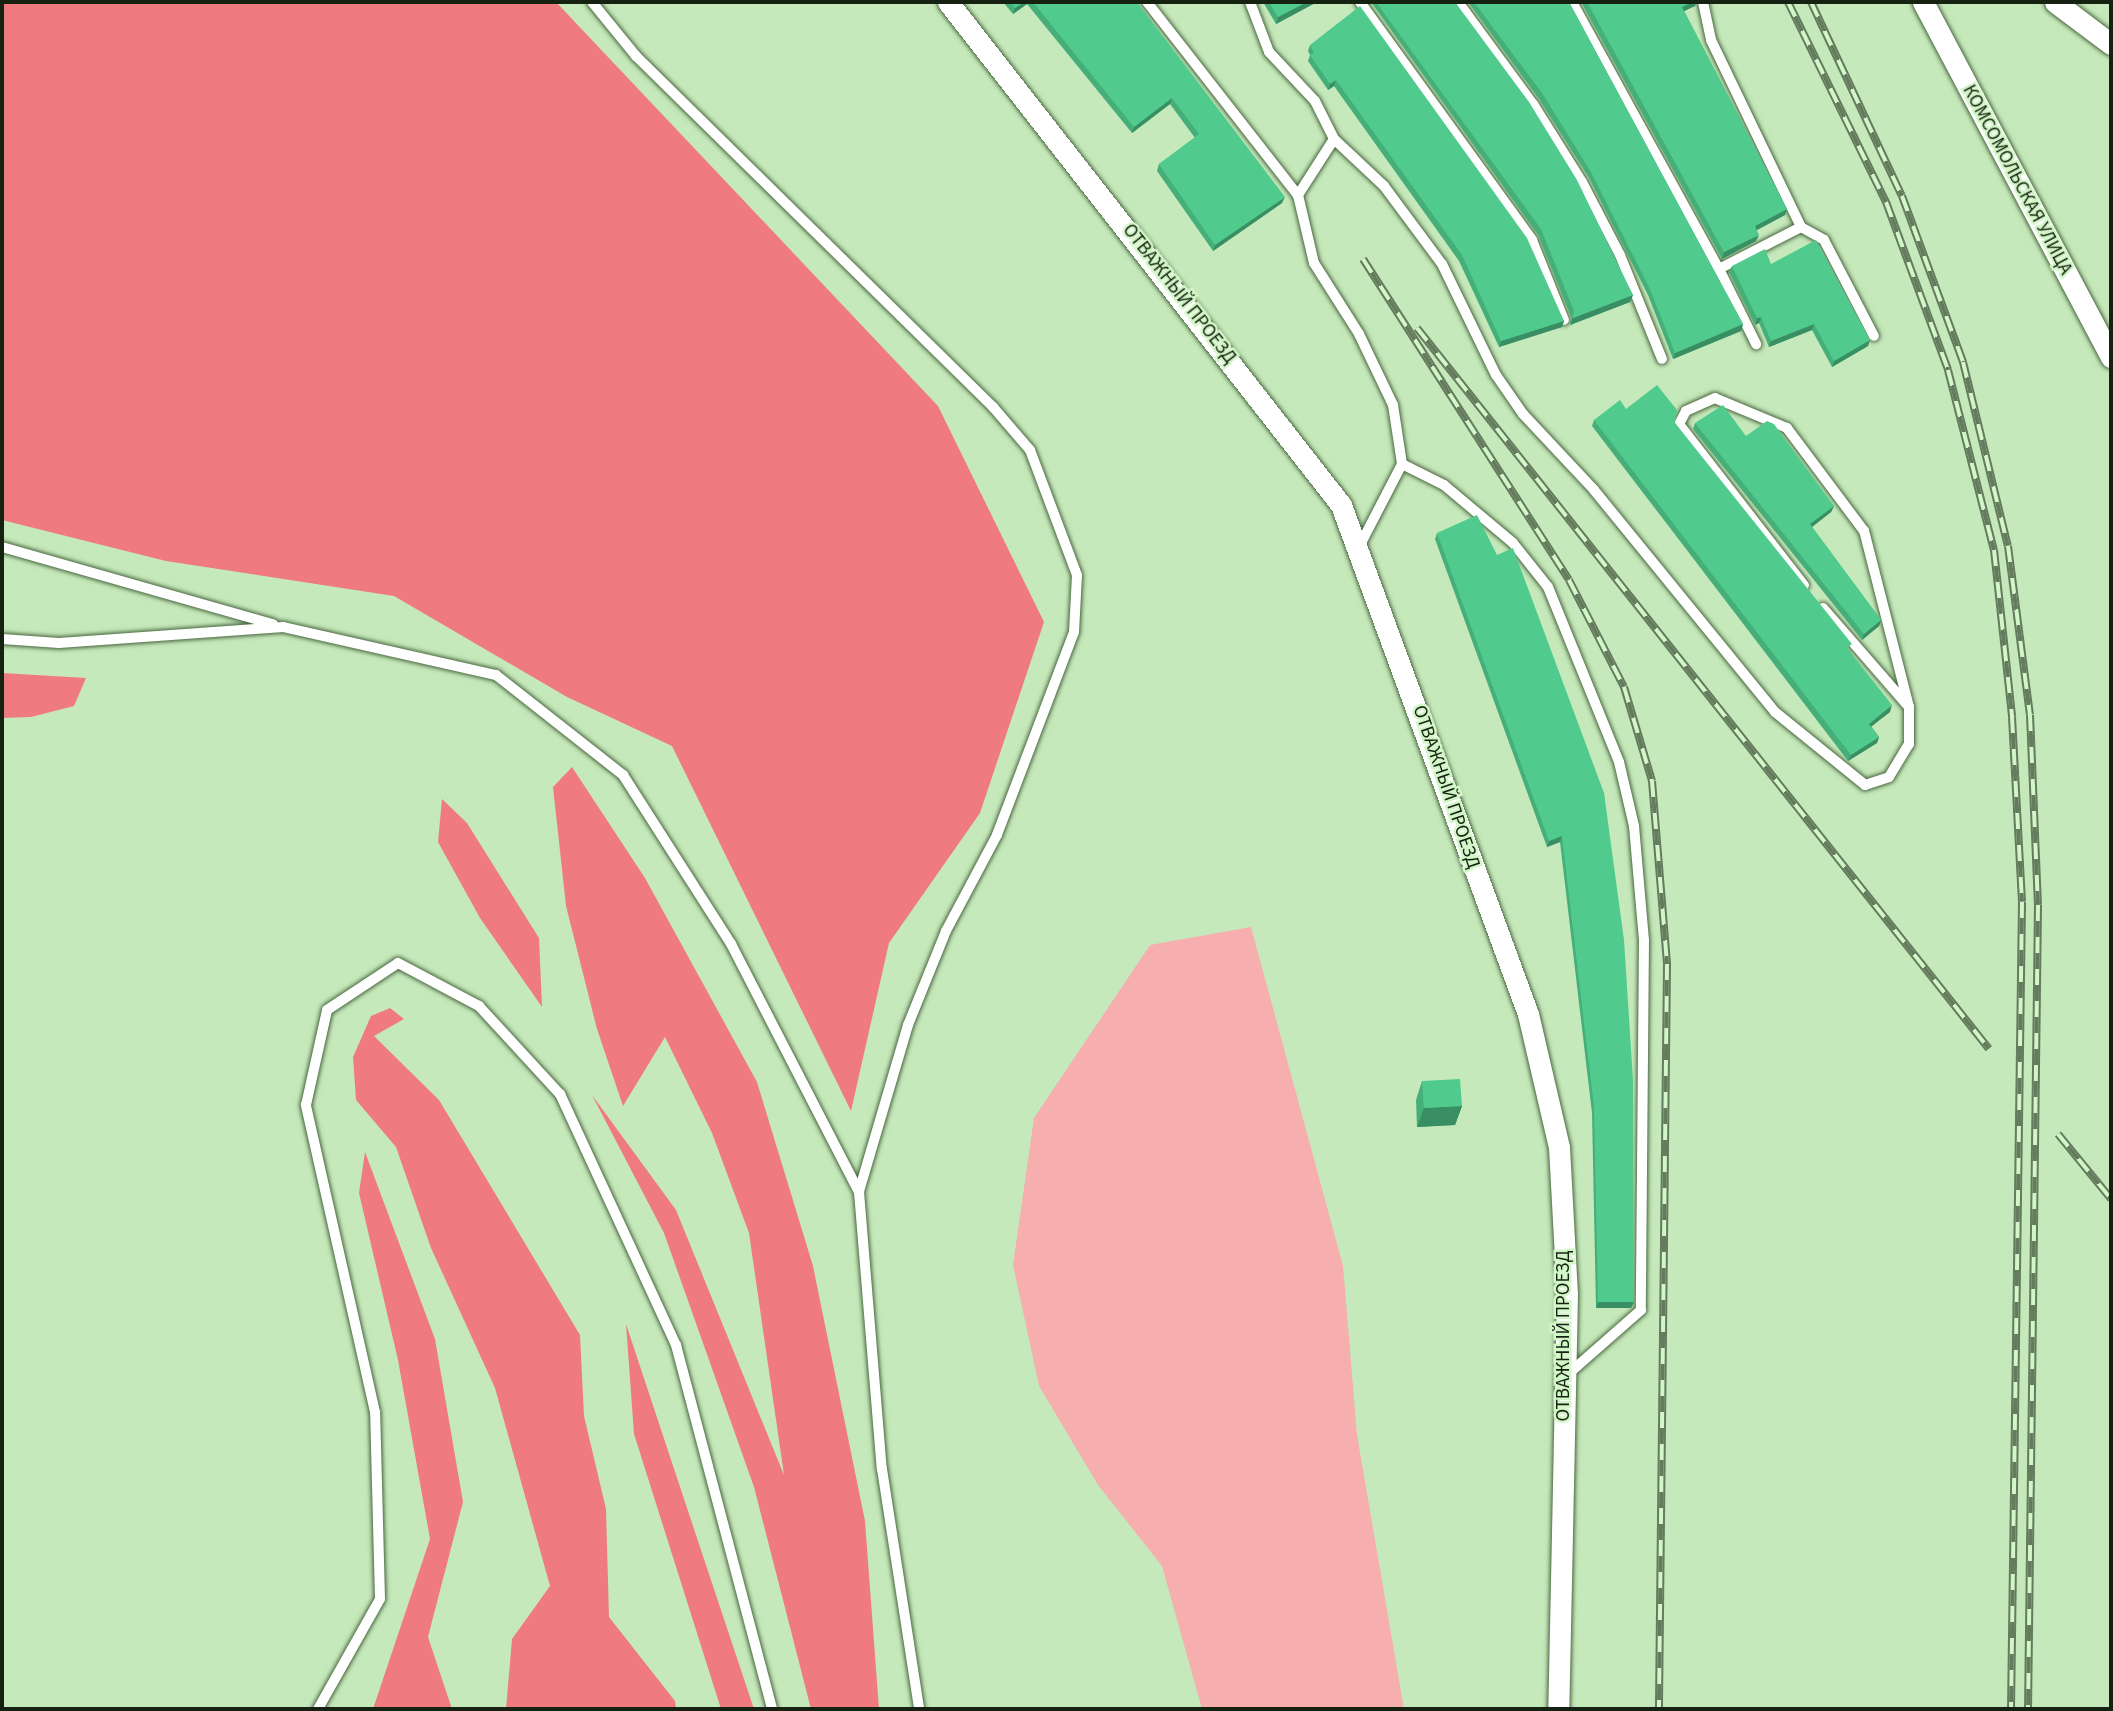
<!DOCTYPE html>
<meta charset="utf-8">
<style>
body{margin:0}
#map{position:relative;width:2113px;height:1711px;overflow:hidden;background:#c6e9bb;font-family:"Source Sans 3",sans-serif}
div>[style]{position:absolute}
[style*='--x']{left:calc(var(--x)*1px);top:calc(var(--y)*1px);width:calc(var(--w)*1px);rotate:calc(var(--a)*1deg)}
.green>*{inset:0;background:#f6aeaf}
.forest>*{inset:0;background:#ef7b81}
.roads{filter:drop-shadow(0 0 2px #49673f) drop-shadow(0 0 2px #49673f)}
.service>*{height:10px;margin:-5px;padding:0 5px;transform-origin:5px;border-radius:5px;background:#fff}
.minor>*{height:21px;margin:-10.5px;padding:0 10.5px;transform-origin:10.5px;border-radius:10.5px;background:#fff}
.rail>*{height:8px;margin-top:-4px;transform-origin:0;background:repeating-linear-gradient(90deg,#d3f6c8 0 16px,#647b5d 0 32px);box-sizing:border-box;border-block:2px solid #647b5d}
.wall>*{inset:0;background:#46af79}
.shaded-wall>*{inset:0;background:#398e63}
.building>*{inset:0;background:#51cb8d}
span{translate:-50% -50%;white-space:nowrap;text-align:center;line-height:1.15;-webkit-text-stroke:5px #d3f6c8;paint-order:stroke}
.street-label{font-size:19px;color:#152211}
.frame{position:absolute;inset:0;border:4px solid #152211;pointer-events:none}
</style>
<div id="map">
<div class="green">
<i style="clip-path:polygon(1251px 927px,1343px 1266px,1357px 1435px,1404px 1709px,1202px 1709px,1162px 1566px,1098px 1485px,1039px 1386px,1013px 1265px,1034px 1118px,1150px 945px)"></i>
</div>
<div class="forest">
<i style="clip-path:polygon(2px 2px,556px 2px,938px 406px,1044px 622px,980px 813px,889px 943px,851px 1111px,672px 746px,567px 697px,394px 596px,166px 561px,2px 520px)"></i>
<i style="clip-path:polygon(2px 673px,86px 678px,74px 706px,31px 717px,2px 718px)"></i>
<i style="clip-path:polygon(572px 767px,645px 878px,757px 1082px,813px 1266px,865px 1521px,879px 1709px,811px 1709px,754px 1487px,664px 1233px,592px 1095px,676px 1210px,784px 1475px,749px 1233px,712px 1133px,665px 1037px,623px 1106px,597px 1029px,566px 906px,553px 787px)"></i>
<i style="clip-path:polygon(442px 799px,467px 823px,539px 938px,542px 1007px,480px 918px,438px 842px)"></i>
<i style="clip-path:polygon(390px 1008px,404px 1019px,374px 1036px,439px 1100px,580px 1335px,584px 1416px,606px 1509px,609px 1617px,675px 1701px,676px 1709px,506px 1709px,512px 1639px,550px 1586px,495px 1388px,431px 1248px,396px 1147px,356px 1100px,353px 1057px,371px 1016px)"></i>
<i style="clip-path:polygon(365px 1152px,435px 1339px,463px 1502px,428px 1637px,452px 1709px,373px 1709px,430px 1539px,398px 1360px,359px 1193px)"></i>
<i style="clip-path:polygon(626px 1324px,701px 1550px,754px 1709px,721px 1709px,634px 1434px)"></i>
</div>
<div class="roads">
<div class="service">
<i style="--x:592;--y:2;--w:70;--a:50.8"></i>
<i style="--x:636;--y:56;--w:501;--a:44.51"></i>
<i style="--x:993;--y:407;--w:57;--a:49.3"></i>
<i style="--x:1030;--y:450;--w:134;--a:69.4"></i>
<i style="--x:1077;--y:575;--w:57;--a:93"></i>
<i style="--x:1074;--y:632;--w:217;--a:110.8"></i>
<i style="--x:997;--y:835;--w:109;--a:118"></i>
<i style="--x:946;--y:931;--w:101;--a:112"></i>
<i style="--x:908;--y:1025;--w:174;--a:106.4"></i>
<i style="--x:859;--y:1192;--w:278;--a:85.3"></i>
<i style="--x:882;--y:1469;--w:243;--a:81.2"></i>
<i style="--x:1147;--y:2;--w:245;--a:52"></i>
<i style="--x:1298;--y:195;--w:70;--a:76.8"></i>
<i style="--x:1314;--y:263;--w:84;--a:57.6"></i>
<i style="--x:1359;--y:334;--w:79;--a:64.4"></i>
<i style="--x:1393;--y:405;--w:60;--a:81.3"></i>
<i style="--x:1402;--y:464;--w:96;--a:117.4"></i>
<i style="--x:1250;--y:2;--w:53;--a:69.2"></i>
<i style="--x:1269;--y:52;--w:67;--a:46.8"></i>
<i style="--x:1315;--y:101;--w:42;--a:63.4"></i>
<i style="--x:1334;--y:139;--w:67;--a:122.7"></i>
<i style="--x:1360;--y:2;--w:294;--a:54.1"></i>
<i style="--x:1532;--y:240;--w:86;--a:68.2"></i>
<i style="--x:1458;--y:2;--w:127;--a:53.7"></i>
<i style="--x:1533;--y:104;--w:92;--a:57.9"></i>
<i style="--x:1582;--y:182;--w:82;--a:62.5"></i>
<i style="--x:1620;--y:255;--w:112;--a:68"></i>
<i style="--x:1572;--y:2;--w:305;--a:61.2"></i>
<i style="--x:1703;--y:2;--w:39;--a:78"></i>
<i style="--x:1711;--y:40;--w:208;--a:64.3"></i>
<i style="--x:1801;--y:227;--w:92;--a:152.9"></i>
<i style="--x:1719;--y:269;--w:84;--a:63.7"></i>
<i style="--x:1334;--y:139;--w:69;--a:43.2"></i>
<i style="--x:1384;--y:186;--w:97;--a:53.4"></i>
<i style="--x:1442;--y:264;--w:123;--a:64.1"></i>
<i style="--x:1496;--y:375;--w:47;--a:55.3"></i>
<i style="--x:1523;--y:414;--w:104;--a:46.9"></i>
<i style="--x:1594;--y:490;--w:286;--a:50.8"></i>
<i style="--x:1775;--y:712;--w:116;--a:39"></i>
<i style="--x:1865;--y:785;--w:25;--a:-18"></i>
<i style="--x:1889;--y:777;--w:39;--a:-59"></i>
<i style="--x:1909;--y:744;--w:37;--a:-90"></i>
<i style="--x:1909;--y:707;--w:182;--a:-104.3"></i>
<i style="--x:1864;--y:531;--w:129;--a:-126.8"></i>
<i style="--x:1787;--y:428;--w:78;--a:-157.4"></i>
<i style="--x:1715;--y:398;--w:32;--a:156"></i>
<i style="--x:1686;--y:411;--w:15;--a:118"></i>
<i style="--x:1679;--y:424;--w:204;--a:52.2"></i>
<i style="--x:1801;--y:227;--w:26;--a:29"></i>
<i style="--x:1824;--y:240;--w:108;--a:62.5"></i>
<i style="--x:1402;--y:464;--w:47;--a:26.6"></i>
<i style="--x:1444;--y:485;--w:90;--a:40"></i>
<i style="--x:1513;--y:543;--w:56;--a:51.5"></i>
<i style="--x:1548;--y:587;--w:189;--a:67.9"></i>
<i style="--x:1619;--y:762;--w:66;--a:76.8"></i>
<i style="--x:1634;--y:826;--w:114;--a:85"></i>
<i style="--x:1644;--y:940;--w:370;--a:90.5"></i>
<i style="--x:1641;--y:1310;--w:98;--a:138.7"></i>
<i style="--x:2;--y:547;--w:282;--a:15.9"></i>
<i style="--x:1823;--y:608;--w:131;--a:49"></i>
<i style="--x:2;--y:639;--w:57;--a:4"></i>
<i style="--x:59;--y:643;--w:225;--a:-4.1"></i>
<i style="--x:283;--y:627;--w:218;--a:12.7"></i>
<i style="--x:496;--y:675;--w:162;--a:38.2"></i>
<i style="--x:623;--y:775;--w:201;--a:57.4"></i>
<i style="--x:731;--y:944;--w:279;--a:62.7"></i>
<i style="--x:318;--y:1709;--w:126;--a:-60.6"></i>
<i style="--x:380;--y:1599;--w:187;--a:-91.5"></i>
<i style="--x:375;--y:1412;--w:315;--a:-102.7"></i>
<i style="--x:306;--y:1105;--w:97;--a:-77.5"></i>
<i style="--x:327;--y:1010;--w:85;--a:-33.5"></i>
<i style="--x:398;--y:963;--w:92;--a:28"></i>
<i style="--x:479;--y:1006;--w:120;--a:47.4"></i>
<i style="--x:560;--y:1094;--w:277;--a:65.2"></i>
<i style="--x:676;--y:1345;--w:376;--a:75.2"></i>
</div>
<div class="minor">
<i style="--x:948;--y:2;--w:638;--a:52"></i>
<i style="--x:1341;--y:505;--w:542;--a:69.83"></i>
<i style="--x:1528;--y:1014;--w:137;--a:76.9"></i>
<i style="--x:1559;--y:1147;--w:147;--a:86.9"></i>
<i style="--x:1567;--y:1294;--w:415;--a:91.2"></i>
<i style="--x:1923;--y:2;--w:402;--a:62.1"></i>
<i style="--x:2055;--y:2;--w:70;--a:36.9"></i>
</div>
</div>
<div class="rail">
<i style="--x:1788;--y:2;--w:223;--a:63.9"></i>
<i style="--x:1886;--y:202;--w:179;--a:69.7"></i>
<i style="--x:1948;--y:370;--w:186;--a:75.7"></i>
<i style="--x:1994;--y:550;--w:168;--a:83.8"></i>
<i style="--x:2012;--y:717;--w:185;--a:86.9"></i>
<i style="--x:2022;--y:902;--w:807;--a:90.78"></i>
<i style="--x:1811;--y:2;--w:214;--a:64.9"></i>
<i style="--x:1902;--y:196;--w:177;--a:69.8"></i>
<i style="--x:1963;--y:362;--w:189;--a:76.3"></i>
<i style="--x:2008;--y:546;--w:170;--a:82.6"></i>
<i style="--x:2030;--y:715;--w:190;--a:87.6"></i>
<i style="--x:2038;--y:905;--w:804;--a:90.71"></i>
<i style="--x:1363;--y:259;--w:381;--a:57.3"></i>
<i style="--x:1569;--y:580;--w:120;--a:62.8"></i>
<i style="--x:1624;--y:687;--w:98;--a:73.4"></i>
<i style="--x:1652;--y:781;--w:184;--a:85.3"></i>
<i style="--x:1667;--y:964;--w:745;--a:90.62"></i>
<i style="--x:1417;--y:328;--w:920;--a:51.57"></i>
<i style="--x:2058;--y:1134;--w:84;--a:50.8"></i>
</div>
<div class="wall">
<i style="clip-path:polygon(1003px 2px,1137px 2px,1282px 203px,1213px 251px,1157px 171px,1159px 164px,1195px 138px,1170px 104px,1132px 133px,1027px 4px,1013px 14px)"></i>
<i style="clip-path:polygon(1263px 2px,1317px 2px,1276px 24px)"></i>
<i style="clip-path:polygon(1371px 2px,1455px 2px,1633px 295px,1630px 302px,1570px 325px,1571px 317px,1538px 235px)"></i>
<i style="clip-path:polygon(1468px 2px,1569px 2px,1743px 324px,1741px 331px,1673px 359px,1648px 295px,1589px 178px,1539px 99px)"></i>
<i style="clip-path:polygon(1581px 2px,1696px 2px,1695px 6px,1684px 11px,1787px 209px,1785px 215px,1757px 230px,1756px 241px,1722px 259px)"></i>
<i style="clip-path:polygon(1310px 45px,1564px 321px,1562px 327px,1499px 347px,1459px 261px,1334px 86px,1328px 90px,1308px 61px,1310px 55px,1308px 51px)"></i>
<i style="clip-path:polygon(1771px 264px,1870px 340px,1868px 346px,1832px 367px,1812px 330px,1769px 347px,1759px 323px,1755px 325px,1729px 272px,1732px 266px)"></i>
<i style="clip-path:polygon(1626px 409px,1675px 423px,1849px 650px,1890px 712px,1871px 726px,1879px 737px,1877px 743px,1848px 761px,1592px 426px,1594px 420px)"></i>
<i style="clip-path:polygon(1695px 423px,1834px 506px,1831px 512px,1812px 527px,1881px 620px,1879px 626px,1862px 640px,1693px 429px)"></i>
<i style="clip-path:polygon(1437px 533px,1604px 793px,1634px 1302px,1631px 1308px,1596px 1308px,1592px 1113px,1560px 842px,1547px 847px,1435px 539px)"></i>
<i style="clip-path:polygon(1422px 1081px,1462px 1106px,1455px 1125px,1417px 1127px,1416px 1100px)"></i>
</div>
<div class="shaded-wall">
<i style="clip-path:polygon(1024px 2px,1028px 2px,1027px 4px,1013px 14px,1015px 8px)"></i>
<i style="clip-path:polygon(1307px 2px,1317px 2px,1276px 24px,1278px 17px)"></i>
<i style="clip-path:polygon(1692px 2px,1696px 2px,1695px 6px,1680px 13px,1682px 7px)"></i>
<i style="clip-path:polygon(1336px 80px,1334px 86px,1328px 90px,1330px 84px)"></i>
<i style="clip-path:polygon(1172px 98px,1170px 104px,1132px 133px,1134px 127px)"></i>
<i style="clip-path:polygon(1285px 197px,1282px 203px,1213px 251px,1215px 245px)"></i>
<i style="clip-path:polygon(1787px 209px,1785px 215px,1753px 232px,1755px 226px)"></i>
<i style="clip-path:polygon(1759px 235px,1756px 241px,1722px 259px,1724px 252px)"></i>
<i style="clip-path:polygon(1633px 295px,1630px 302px,1570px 325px,1573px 318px)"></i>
<i style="clip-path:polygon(1761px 317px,1759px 323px,1755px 325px,1757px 318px)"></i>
<i style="clip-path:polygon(1564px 321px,1562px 327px,1499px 347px,1501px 341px)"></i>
<i style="clip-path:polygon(1743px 324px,1741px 331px,1673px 359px,1675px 353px)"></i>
<i style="clip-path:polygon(1814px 324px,1812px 330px,1769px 347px,1771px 341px)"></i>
<i style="clip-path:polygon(1870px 340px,1868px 346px,1832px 367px,1834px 361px)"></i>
<i style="clip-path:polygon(1834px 506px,1831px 512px,1808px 530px,1810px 524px)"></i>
<i style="clip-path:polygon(1881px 620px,1879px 626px,1862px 640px,1864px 634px)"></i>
<i style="clip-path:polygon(1892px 705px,1890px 712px,1867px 730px,1869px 724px)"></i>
<i style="clip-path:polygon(1879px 737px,1877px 743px,1848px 761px,1851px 755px)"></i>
<i style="clip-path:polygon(1562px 836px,1560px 842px,1547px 847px,1549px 841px)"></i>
<i style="clip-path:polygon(1462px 1106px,1455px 1125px,1417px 1127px,1424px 1108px)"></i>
<i style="clip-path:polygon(1598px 1302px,1634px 1302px,1631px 1308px,1596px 1308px)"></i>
</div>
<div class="building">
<i style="clip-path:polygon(1010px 2px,1024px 2px,1015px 8px)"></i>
<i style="clip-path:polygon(1033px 2px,1137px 2px,1285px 197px,1215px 245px,1159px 164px,1199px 134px,1172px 98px,1134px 127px)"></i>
<i style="clip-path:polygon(1269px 2px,1307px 2px,1278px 17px)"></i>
<i style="clip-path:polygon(1376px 2px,1455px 2px,1529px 102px,1577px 180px,1633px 295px,1573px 318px,1574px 311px,1541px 229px)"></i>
<i style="clip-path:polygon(1474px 2px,1569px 2px,1743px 324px,1675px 353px,1650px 289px,1591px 172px,1542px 93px)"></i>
<i style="clip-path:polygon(1587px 2px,1692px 2px,1682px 7px,1787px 209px,1755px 226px,1759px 235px,1724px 252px)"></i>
<i style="clip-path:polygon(1360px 6px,1527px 238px,1564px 321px,1501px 341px,1462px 255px,1336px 80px,1330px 84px,1310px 55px,1314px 53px,1310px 45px)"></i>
<i style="clip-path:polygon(1816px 240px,1870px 340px,1834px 361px,1814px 324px,1771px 341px,1761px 317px,1757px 318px,1732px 266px,1765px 249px,1771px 264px)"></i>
<i style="clip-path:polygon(1657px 385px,1677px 410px,1675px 423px,1852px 644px,1847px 648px,1892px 705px,1869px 724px,1879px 737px,1851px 755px,1594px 420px,1620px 400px,1626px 409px)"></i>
<i style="clip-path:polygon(1723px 405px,1746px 436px,1767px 421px,1774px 424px,1834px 506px,1810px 524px,1881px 620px,1864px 634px,1695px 423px)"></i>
<i style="clip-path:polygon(1477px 515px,1497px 555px,1513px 548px,1604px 793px,1624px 940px,1633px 1080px,1634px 1302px,1598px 1302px,1594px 1107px,1562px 836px,1549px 841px,1437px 533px)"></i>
<i style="clip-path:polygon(1460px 1079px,1462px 1106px,1424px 1108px,1422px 1081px)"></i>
</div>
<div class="street-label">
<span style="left:2017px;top:180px;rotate:62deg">КОМСОМОЛЬСКАЯ УЛИЦА</span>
<span style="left:1179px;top:294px;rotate:52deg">ОТВАЖНЫЙ ПРОЕЗД</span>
<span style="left:1446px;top:787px;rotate:71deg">ОТВАЖНЫЙ ПРОЕЗД</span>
<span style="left:1564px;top:1336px;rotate:-90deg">ОТВАЖНЫЙ ПРОЕЗД</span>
</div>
<div class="frame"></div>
</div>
